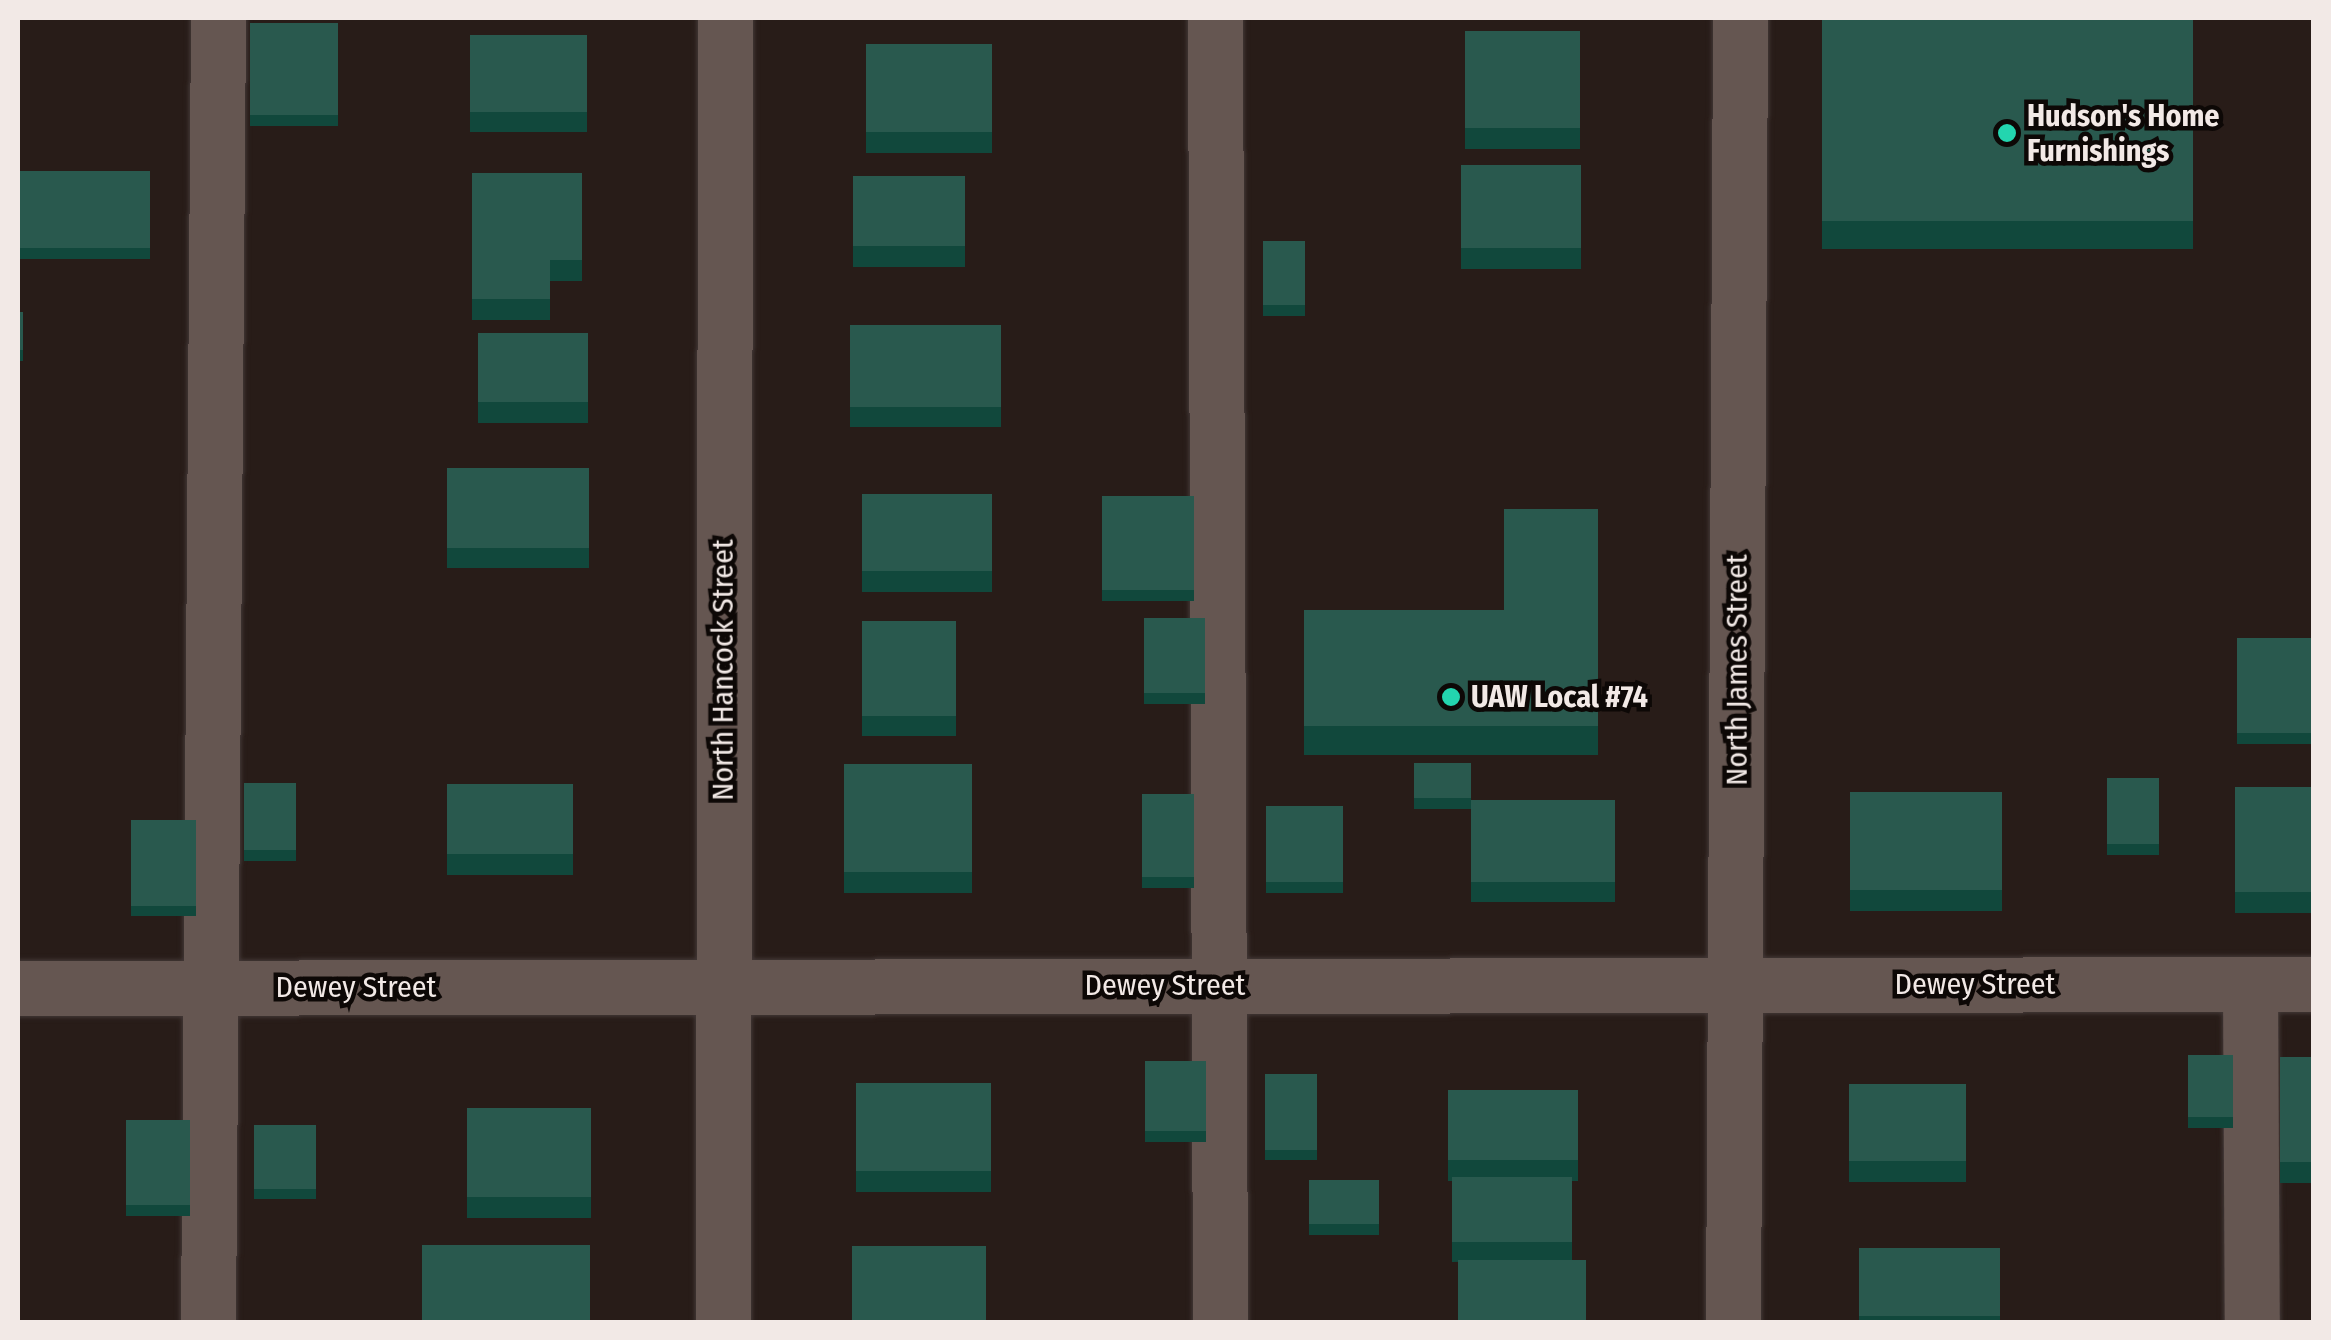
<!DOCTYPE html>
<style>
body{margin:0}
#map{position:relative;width:2331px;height:1340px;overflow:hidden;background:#281c18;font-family:"Fira Sans Condensed",sans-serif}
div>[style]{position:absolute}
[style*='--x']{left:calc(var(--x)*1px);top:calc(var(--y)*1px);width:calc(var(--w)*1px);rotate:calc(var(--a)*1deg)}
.roads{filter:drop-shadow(0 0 2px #423836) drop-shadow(0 0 2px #423836)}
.minor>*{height:55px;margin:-27.5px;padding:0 27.5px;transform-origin:27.5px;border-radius:27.5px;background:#655651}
.wall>*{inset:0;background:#11483c}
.building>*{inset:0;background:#29594e}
.dots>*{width:28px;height:28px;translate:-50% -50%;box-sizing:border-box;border:5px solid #0d0806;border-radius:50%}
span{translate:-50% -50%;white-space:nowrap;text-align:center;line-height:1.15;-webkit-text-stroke:9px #0d0806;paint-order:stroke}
.poi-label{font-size:30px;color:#f2e9e6;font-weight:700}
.left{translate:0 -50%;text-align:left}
.street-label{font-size:30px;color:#f2e9e6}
.frame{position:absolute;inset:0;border:20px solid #f2e9e6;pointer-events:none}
</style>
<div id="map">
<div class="roads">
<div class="minor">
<i style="--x:1215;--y:18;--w:1304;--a:89.78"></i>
<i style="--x:2250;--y:984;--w:338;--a:89.7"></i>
<i style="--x:18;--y:988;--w:2296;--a:-0.1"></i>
<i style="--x:208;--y:1322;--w:1304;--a:-89.56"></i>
<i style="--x:723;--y:1322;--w:1304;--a:-89.91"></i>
<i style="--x:1733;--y:1322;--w:1304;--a:-89.69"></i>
</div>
</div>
<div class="wall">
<i style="clip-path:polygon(1822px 18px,2193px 18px,2193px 249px,1822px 249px)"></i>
<i style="clip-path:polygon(250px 23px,338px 23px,338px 126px,250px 126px)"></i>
<i style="clip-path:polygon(1465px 31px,1580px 31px,1580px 149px,1465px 149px)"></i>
<i style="clip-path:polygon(470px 35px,587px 35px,587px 132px,470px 132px)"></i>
<i style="clip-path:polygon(866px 44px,992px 44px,992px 153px,866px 153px)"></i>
<i style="clip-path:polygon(1461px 165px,1581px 165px,1581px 269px,1461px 269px)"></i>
<i style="clip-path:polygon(18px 171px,150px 171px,150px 259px,18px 259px)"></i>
<i style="clip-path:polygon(472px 173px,582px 173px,582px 281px,550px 281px,550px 320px,472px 320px)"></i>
<i style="clip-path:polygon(853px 176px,965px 176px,965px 267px,853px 267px)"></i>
<i style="clip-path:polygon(1263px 241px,1305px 241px,1305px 316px,1263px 316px)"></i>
<i style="clip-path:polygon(18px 312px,23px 312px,23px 361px,18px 361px)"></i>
<i style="clip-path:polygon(850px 325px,1001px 325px,1001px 427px,850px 427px)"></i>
<i style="clip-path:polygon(478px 333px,588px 333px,588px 423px,478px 423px)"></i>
<i style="clip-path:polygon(447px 468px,589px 468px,589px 568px,447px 568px)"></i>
<i style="clip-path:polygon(862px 494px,992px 494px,992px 592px,862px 592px)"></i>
<i style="clip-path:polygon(1102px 496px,1194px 496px,1194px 601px,1102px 601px)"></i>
<i style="clip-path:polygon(1598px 509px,1598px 755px,1304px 755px,1304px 610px,1504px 610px)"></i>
<i style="clip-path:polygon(1144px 618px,1205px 618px,1205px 704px,1144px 704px)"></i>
<i style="clip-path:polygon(862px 621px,956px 621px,956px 736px,862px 736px)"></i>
<i style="clip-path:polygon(2237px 638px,2314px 638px,2314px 744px,2237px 744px)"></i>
<i style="clip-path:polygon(1414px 763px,1471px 763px,1471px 800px,1615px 800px,1615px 902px,1471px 902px,1471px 809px,1414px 809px)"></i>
<i style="clip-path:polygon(844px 764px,972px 764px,972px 893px,844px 893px)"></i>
<i style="clip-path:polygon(2107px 778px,2159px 778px,2159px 855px,2107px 855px)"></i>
<i style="clip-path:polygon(244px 783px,296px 783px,296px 861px,244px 861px)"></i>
<i style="clip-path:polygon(447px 784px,573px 784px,573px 875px,447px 875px)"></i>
<i style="clip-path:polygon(2235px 787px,2314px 787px,2314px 913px,2235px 913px)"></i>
<i style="clip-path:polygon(1850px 792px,2002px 792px,2002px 911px,1850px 911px)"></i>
<i style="clip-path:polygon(1142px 794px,1194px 794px,1194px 888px,1142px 888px)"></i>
<i style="clip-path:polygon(1266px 806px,1343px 806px,1343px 893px,1266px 893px)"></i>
<i style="clip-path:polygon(131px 820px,196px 820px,196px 916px,131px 916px)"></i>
<i style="clip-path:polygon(2188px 1055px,2233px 1055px,2233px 1128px,2188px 1128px)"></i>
<i style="clip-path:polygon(2280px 1057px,2314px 1057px,2314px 1183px,2280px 1183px)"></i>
<i style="clip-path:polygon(1145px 1061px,1206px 1061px,1206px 1142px,1145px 1142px)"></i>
<i style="clip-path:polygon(1265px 1074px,1317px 1074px,1317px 1160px,1265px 1160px)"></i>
<i style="clip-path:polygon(856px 1083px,991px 1083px,991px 1192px,856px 1192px)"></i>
<i style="clip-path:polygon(1849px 1084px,1966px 1084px,1966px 1182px,1849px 1182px)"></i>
<i style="clip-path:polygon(1448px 1090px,1578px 1090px,1578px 1181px,1572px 1181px,1572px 1260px,1452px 1262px,1452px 1181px,1448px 1181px)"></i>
<i style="clip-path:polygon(467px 1108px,591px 1108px,591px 1218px,467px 1218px)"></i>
<i style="clip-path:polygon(126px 1120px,190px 1120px,190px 1216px,126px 1216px)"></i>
<i style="clip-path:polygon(254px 1125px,316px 1125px,316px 1199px,254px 1199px)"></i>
<i style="clip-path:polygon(1309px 1180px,1379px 1180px,1379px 1235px,1309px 1235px)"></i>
<i style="clip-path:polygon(422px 1245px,590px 1245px,590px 1322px,422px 1322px)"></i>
<i style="clip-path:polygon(1859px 1248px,2000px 1248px,2000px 1322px,1859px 1322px)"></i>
</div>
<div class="building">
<i style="clip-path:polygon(1822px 18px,2193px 18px,2193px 221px,1822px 221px)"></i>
<i style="clip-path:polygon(250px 23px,338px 23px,338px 115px,250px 115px)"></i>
<i style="clip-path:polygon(1465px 31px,1580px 31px,1580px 128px,1465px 128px)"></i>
<i style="clip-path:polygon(470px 35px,587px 35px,587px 112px,470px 112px)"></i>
<i style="clip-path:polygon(866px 44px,992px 44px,992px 132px,866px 132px)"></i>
<i style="clip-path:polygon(1461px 165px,1581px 165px,1581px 248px,1461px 248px)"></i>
<i style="clip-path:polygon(18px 171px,150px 171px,150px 248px,18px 248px)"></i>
<i style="clip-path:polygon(472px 173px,582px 173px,582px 260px,550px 260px,550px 299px,472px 299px)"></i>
<i style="clip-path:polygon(853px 176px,965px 176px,965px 246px,853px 246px)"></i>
<i style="clip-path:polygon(1263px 241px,1305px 241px,1305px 305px,1263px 305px)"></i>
<i style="clip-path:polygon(18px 312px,23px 312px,23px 350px,18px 350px)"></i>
<i style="clip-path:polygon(850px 325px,1001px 325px,1001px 407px,850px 407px)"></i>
<i style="clip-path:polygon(478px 333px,588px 333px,588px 402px,478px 402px)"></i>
<i style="clip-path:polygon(447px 468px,589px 468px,589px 548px,447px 548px)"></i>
<i style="clip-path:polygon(862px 494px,992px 494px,992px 571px,862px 571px)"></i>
<i style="clip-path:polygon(1102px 496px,1194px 496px,1194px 590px,1102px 590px)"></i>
<i style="clip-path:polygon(1504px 509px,1598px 509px,1598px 726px,1304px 726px,1304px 610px,1504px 610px)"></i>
<i style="clip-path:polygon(1144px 618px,1205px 618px,1205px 693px,1144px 693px)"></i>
<i style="clip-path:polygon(862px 621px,956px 621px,956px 716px,862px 716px)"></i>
<i style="clip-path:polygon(2237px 638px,2314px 638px,2314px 733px,2237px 733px)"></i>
<i style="clip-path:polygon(1414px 763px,1471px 763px,1471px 798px,1414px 798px)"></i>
<i style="clip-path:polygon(844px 764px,972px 764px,972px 872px,844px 872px)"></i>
<i style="clip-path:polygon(2107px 778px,2159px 778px,2159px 844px,2107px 844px)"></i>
<i style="clip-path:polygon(244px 783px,296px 783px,296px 850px,244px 850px)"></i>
<i style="clip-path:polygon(447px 784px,573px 784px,573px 854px,447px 854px)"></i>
<i style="clip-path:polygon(2235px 787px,2314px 787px,2314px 892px,2235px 892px)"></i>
<i style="clip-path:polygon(1850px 792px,2002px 792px,2002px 890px,1850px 890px)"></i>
<i style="clip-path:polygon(1142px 794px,1194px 794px,1194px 877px,1142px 877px)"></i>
<i style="clip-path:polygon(1471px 800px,1615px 800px,1615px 882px,1471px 882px)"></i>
<i style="clip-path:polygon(1266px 806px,1343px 806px,1343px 882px,1266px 882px)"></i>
<i style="clip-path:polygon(131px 820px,196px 820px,196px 906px,131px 906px)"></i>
<i style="clip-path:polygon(2188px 1055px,2233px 1055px,2233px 1117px,2188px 1117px)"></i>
<i style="clip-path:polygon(2280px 1057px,2314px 1057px,2314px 1162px,2280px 1162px)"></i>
<i style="clip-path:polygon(1145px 1061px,1206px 1061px,1206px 1131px,1145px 1131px)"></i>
<i style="clip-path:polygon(1265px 1074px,1317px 1074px,1317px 1150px,1265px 1150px)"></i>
<i style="clip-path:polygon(856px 1083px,991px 1083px,991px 1171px,856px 1171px)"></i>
<i style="clip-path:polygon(1849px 1084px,1966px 1084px,1966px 1161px,1849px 1161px)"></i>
<i style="clip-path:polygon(1448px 1090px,1578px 1090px,1578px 1160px,1448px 1160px)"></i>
<i style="clip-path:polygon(467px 1108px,591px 1108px,591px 1197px,467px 1197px)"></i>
<i style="clip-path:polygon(126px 1120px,190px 1120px,190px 1205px,126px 1205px)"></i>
<i style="clip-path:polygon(254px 1125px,316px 1125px,316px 1189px,254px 1189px)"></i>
<i style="clip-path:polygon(1452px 1177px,1572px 1177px,1572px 1242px,1452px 1242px)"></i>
<i style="clip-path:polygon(1309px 1180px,1379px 1180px,1379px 1224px,1309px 1224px)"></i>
<i style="clip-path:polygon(422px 1245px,590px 1245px,590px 1321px,422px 1321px)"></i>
<i style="clip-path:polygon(852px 1246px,986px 1246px,986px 1322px,852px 1322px)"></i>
<i style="clip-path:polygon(1859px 1248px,2000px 1248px,2000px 1316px,1859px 1316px)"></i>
<i style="clip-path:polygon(1458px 1260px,1586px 1260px,1586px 1322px,1458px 1322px)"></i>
</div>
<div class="dots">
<i style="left:2007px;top:133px;background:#23d5af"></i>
<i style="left:1451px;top:697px;background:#23d5af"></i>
</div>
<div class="poi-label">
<span class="left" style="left:2027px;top:133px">Hudson's Home<br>Furnishings</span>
<span class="left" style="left:1471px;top:697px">UAW Local #74</span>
</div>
<div class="street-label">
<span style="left:723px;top:670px;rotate:-90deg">North Hancock Street</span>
<span style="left:1737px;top:670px;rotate:-90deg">North James Street</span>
<span style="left:1975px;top:984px">Dewey Street</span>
<span style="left:1165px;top:985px">Dewey Street</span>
<span style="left:356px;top:987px">Dewey Street</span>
</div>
<div class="frame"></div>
</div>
